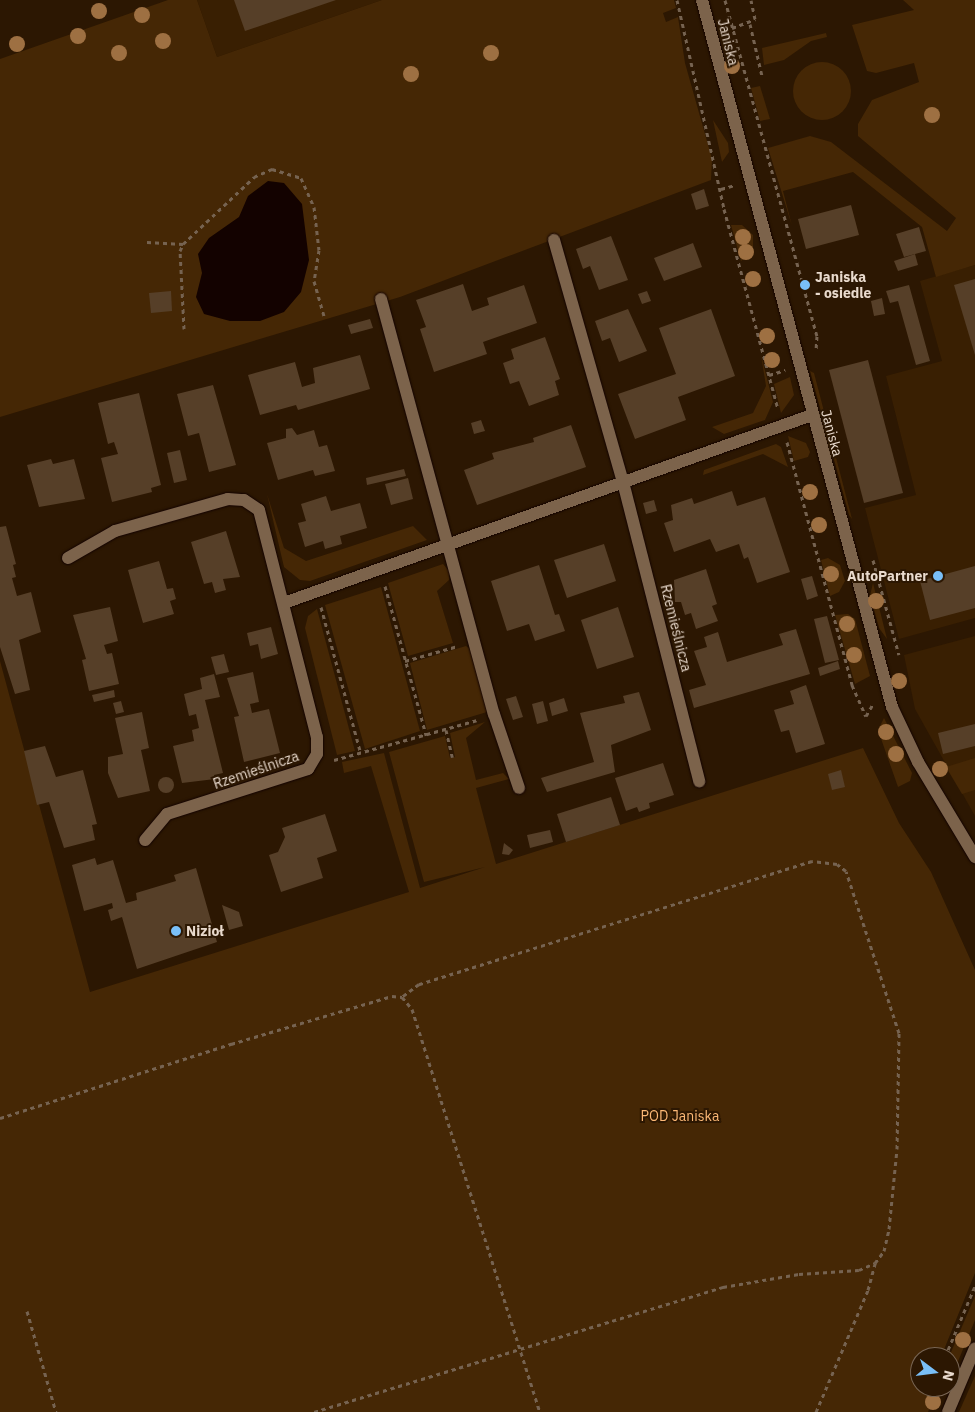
<!DOCTYPE html>
<meta charset="utf-8">
<style>
body{margin:0}
#map{position:relative;width:975px;height:1412px;overflow:hidden;background:#2c1702;font-family:"IBM Plex Sans",sans-serif}
div>[style]{position:absolute}
[style*='--x']{left:calc(var(--x)*1px);top:calc(var(--y)*1px);width:calc(var(--w)*1px);rotate:calc(var(--a)*1deg)}
.built>*{inset:0;background:#391f02}
.green>*{inset:0;background:#452705}
.round{border-radius:50%}
.water>*{inset:0;background:#130200}
.building>*{inset:0;background:#563f28}
.path>*{height:3px;margin-top:-1.5px;transform-origin:0;background:repeating-linear-gradient(90deg,#766351 0 4px,transparent 0 8px)}
.roads{filter:drop-shadow(0 0 1px #130300) drop-shadow(0 0 1px #130300)}
.minor>*{height:12px;margin:-6px;padding:0 6px;transform-origin:6px;border-radius:6px;background:#7c634b}
.trees>*{width:16px;height:16px;margin:-8px;border-radius:50%;background:#9e7042}
.dots>*{width:14px;height:14px;translate:-50% -50%;box-sizing:border-box;border:2px solid #2c1702;border-radius:50%}
span{translate:-50% -50%;white-space:nowrap;text-align:center;line-height:1.15;-webkit-text-stroke:4px #2c1702;paint-order:stroke}
.street-label{font-size:14px;color:#e9dacd}
.poi-label{font-size:14px;color:#e9dacd;font-weight:700}
.left{translate:0 -50%;text-align:left}
.right{translate:-100% -50%;text-align:right}
.park-label{font-size:14px;color:#fcb876}
.north{position:absolute;left:910px;top:1347px;width:50px;height:50px;box-sizing:border-box;background:#2c1702;border:1px solid #786553;border-radius:50%;rotate:105deg;font-size:14px;font-weight:700;line-height:20px;text-align:center;color:#e9dacd}
.north::after{content:'';display:block;margin:auto;width:18px;height:22px;background:#79bff8;clip-path:polygon(50% 0,100% 100%,50% 72%,0 100%)}
</style>
<div id="map">
<div class="built">
<i style="clip-path:polygon(197px 0,382px 0,217px 57px)"></i>
<i style="clip-path:polygon(975px 265px,975px 618px,899px 639px,865px 508px,916px 495px,886px 376px,942px 361px,920px 281px)"></i>
<i style="clip-path:polygon(975px 636px,975px 816px,915px 709px,904px 655px)"></i>
</div>
<div class="green">
<i style="clip-path:polygon(168px 0,197px 0,217px 57px,382px 0,674px 0,676px 8px,663px 13px,666px 22px,678px 17px,685px 63px,712px 159px,711px 180px,400px 297px,0 417px,0 59px)"></i>
<i style="clip-path:polygon(903px 0,975px 0,975px 265px,936px 277px,922px 227px,853px 172px,783px 191px,792px 226px,768px 148px,810px 136px,831px 142px,947px 231px,956px 218px,858px 136px,858px 124px,872px 100px,919px 82px,914px 63px,876px 73px,867px 71px,852px 25px,914px 10px)"></i>
<i style="clip-path:polygon(826px 33px,827px 37px,811px 41px,784px 60px,764px 65px,762px 48px)"></i>
<i class="round" style="left:793px;top:62px;width:58px;height:58px"></i>
<i style="clip-path:polygon(760px 86px,770px 119px,760px 121px,751px 88px)"></i>
<i style="clip-path:polygon(713px 120px,728px 143px,729px 152px,722px 162px)"></i>
<i style="clip-path:polygon(731px 225px,742px 225px,753px 235px,753px 251px,741px 261px)"></i>
<i style="clip-path:polygon(761px 355px,773px 402px,765px 420px,724px 434px,712px 427px,753px 413px,766px 386px)"></i>
<i style="clip-path:polygon(810px 371px,814px 373px,852px 519px,849px 515px)"></i>
<i style="clip-path:polygon(790px 377px,794px 395px,781px 413px,774px 384px)"></i>
<i style="clip-path:polygon(788px 436px,806px 443px,810px 452px,808px 457px,794px 461px)"></i>
<i style="clip-path:polygon(776px 444px,781px 447px,788px 467px,763px 454px,703px 475px,704px 470px)"></i>
<i style="clip-path:polygon(267px 494px,284px 548px,306px 561px,413px 526px,427px 540px,310px 581px,300px 580px,284px 567px)"></i>
<i style="clip-path:polygon(828px 558px,840px 565px,845px 581px,839px 592px,830px 596px,821px 560px)"></i>
<i style="clip-path:polygon(443px 564px,449px 571px,449px 580px,437px 591px,453px 643px,408px 656px,388px 583px)"></i>
<i style="clip-path:polygon(873px 583px,887px 639px,879px 628px,870px 596px)"></i>
<i style="clip-path:polygon(381px 587px,420px 731px,365px 749px,325px 605px)"></i>
<i style="clip-path:polygon(317px 609px,355px 751px,337px 755px,305px 628px,308px 616px)"></i>
<i style="clip-path:polygon(848px 614px,855px 619px,870px 676px,855px 684px,835px 615px)"></i>
<i style="clip-path:polygon(466px 646px,471px 650px,487px 712px,427px 730px,410px 663px)"></i>
<i style="clip-path:polygon(0 661px,90px 992px,409px 892px,371px 766px,344px 773px,342px 762px,384px 753px,420px 888px,485px 867px,424px 882px,389px 752px,445px 736px,450px 758px,455px 757px,450px 733px,485px 722px,466px 738px,476px 780px,503px 773px,509px 779px,476px 788px,496px 864px,863px 748px,899px 823px,931px 872px,975px 970px,975px 1273px,941px 1357px,920px 1357px,920px 1387px,928px 1387px,935px 1395px,928px 1412px,0 1412px)"></i>
<i style="clip-path:polygon(884px 718px,912px 773px,910px 781px,898px 787px,878px 730px)"></i>
<i style="clip-path:polygon(975px 758px,975px 790px,962px 794px,946px 767px)"></i>
<i style="clip-path:polygon(975px 1296px,975px 1320px,952px 1376px,949px 1357px)"></i>
<i style="clip-path:polygon(975px 1376px,975px 1412px,959px 1412px)"></i>
</div>
<div class="water">
<i style="clip-path:polygon(268px 181px,284px 183px,302px 204px,309px 260px,301px 292px,284px 312px,260px 321px,230px 321px,204px 314px,196px 297px,202px 273px,198px 254px,209px 238px,239px 217px,248px 196px)"></i>
</div>
<div class="building">
<i style="clip-path:polygon(234px 0,336px 0,245px 31px)"></i>
<i style="clip-path:polygon(704px 189px,709px 206px,696px 210px,691px 194px)"></i>
<i style="clip-path:polygon(851px 205px,859px 235px,806px 249px,798px 219px)"></i>
<i style="clip-path:polygon(919px 227px,926px 251px,904px 257px,896px 234px)"></i>
<i style="clip-path:polygon(611px 236px,628px 280px,599px 290px,590px 266px,583px 269px,576px 249px)"></i>
<i style="clip-path:polygon(693px 243px,702px 267px,664px 281px,654px 258px)"></i>
<i style="clip-path:polygon(915px 254px,918px 265px,898px 271px,894px 261px)"></i>
<i style="clip-path:polygon(975px 279px,975px 355px,954px 285px)"></i>
<i style="clip-path:polygon(463px 284px,472px 311px,489px 305px,487px 298px,524px 285px,537px 323px,483px 342px,487px 354px,434px 372px,420px 329px,426px 327px,416px 300px)"></i>
<i style="clip-path:polygon(909px 285px,930px 361px,916px 365px,898px 301px,890px 303px,886px 291px)"></i>
<i style="clip-path:polygon(171px 291px,172px 311px,151px 313px,149px 293px)"></i>
<i style="clip-path:polygon(647px 291px,651px 301px,642px 304px,638px 294px)"></i>
<i style="clip-path:polygon(882px 298px,885px 314px,874px 316px,871px 301px)"></i>
<i style="clip-path:polygon(628px 309px,647px 351px,619px 362px,610px 338px,602px 341px,595px 321px)"></i>
<i style="clip-path:polygon(711px 309px,735px 376px,678px 397px,686px 420px,635px 439px,618px 394px,676px 374px,659px 328px)"></i>
<i style="clip-path:polygon(370px 319px,373px 328px,351px 334px,348px 325px)"></i>
<i style="clip-path:polygon(545px 337px,560px 379px,555px 381px,559px 395px,529px 406px,519px 381px,510px 384px,503px 363px,514px 359px,511px 349px)"></i>
<i style="clip-path:polygon(360px 355px,370px 389px,298px 410px,296px 405px,260px 415px,248px 375px,295px 362px,302px 387px,315px 383px,313px 368px)"></i>
<i style="clip-path:polygon(868px 360px,903px 493px,864px 503px,829px 370px)"></i>
<i style="clip-path:polygon(213px 385px,236px 465px,209px 472px,199px 433px,188px 436px,177px 394px)"></i>
<i style="clip-path:polygon(139px 393px,161px 485px,151px 488px,152px 492px,112px 502px,101px 458px,118px 454px,114px 442px,108px 444px,98px 403px)"></i>
<i style="clip-path:polygon(481px 420px,485px 431px,474px 434px,471px 423px)"></i>
<i style="clip-path:polygon(571px 425px,586px 467px,477px 505px,464px 470px,494px 459px,492px 453px,534px 442px,533px 438px)"></i>
<i style="clip-path:polygon(292px 428px,297px 435px,314px 430px,319px 447px,327px 445px,335px 471px,315px 476px,313px 470px,278px 480px,267px 443px,286px 438px,286px 429px)"></i>
<i style="clip-path:polygon(180px 450px,187px 480px,174px 483px,167px 453px)"></i>
<i style="clip-path:polygon(51px 459px,53px 464px,74px 459px,85px 499px,39px 507px,27px 465px)"></i>
<i style="clip-path:polygon(404px 469px,406px 476px,367px 485px,366px 478px)"></i>
<i style="clip-path:polygon(408px 478px,413px 499px,391px 505px,385px 484px)"></i>
<i style="clip-path:polygon(732px 491px,737px 506px,765px 497px,790px 572px,757px 583px,748px 557px,744px 559px,739px 544px,716px 552px,710px 539px,674px 552px,664px 523px,673px 520px,671px 505px,692px 498px,694px 504px)"></i>
<i style="clip-path:polygon(326px 496px,331px 511px,360px 503px,367px 528px,340px 536px,342px 544px,325px 549px,323px 541px,305px 547px,298px 523px,306px 521px,301px 504px)"></i>
<i style="clip-path:polygon(654px 500px,657px 511px,646px 514px,643px 503px)"></i>
<i style="clip-path:polygon(6px 526px,16px 564px,13px 565px,16px 577px,12px 578px,17px 596px,31px 592px,41px 632px,19px 640px,30px 690px,15px 694px,0 647px,0 527px)"></i>
<i style="clip-path:polygon(226px 531px,240px 577px,223px 579px,226px 590px,215px 593px,212px 582px,204px 584px,191px 542px)"></i>
<i style="clip-path:polygon(604px 544px,616px 581px,567px 598px,554px 560px)"></i>
<i style="clip-path:polygon(159px 561px,167px 589px,173px 588px,176px 599px,170px 601px,174px 614px,143px 623px,128px 570px)"></i>
<i style="clip-path:polygon(539px 565px,555px 615px,559px 614px,565px 631px,535px 641px,529px 624px,507px 631px,491px 581px)"></i>
<i style="clip-path:polygon(975px 566px,975px 608px,930px 620px,920px 581px)"></i>
<i style="clip-path:polygon(706px 569px,717px 604px,712px 606px,718px 621px,696px 629px,691px 613px,685px 615px,681px 602px,675px 602px,674px 580px)"></i>
<i style="clip-path:polygon(812px 576px,818px 596px,807px 600px,801px 579px)"></i>
<i style="clip-path:polygon(110px 607px,118px 641px,104px 645px,107px 654px,112px 653px,119px 684px,89px 691px,82px 660px,86px 659px,73px 615px)"></i>
<i style="clip-path:polygon(618px 607px,634px 657px,597px 669px,581px 620px)"></i>
<i style="clip-path:polygon(827px 616px,839px 660px,825px 663px,814px 619px)"></i>
<i style="clip-path:polygon(271px 627px,278px 654px,261px 659px,258px 644px,250px 646px,247px 633px)"></i>
<i style="clip-path:polygon(796px 629px,810px 674px,694px 708px,689px 690px,706px 685px,694px 651px,707px 647px,704px 637px,718px 632px,727px 662px,783px 645px,779px 634px)"></i>
<i style="clip-path:polygon(224px 654px,229px 672px,216px 675px,211px 657px)"></i>
<i style="clip-path:polygon(838px 661px,840px 669px,820px 676px,818px 668px)"></i>
<i style="clip-path:polygon(253px 672px,259px 702px,250px 704px,252px 713px,269px 709px,280px 753px,244px 762px,234px 717px,239px 716px,227px 678px)"></i>
<i style="clip-path:polygon(214px 674px,220px 697px,205px 700px,223px 773px,214px 775px,215px 779px,182px 783px,173px 746px,194px 741px,192px 730px,199px 728px,196px 714px,189px 716px,184px 694px,202px 689px,200px 678px)"></i>
<i style="clip-path:polygon(806px 685px,825px 744px,796px 753px,789px 730px,781px 732px,774px 710px,794px 704px,790px 691px)"></i>
<i style="clip-path:polygon(114px 690px,115px 697px,94px 702px,92px 695px)"></i>
<i style="clip-path:polygon(639px 692px,651px 730px,611px 745px,615px 772px,547px 792px,541px 778px,594px 762px,580px 713px,625px 703px,623px 696px)"></i>
<i style="clip-path:polygon(516px 696px,523px 717px,513px 720px,506px 699px)"></i>
<i style="clip-path:polygon(564px 698px,568px 711px,552px 716px,549px 703px)"></i>
<i style="clip-path:polygon(121px 701px,124px 712px,116px 714px,113px 703px)"></i>
<i style="clip-path:polygon(543px 701px,548px 721px,537px 724px,532px 704px)"></i>
<i style="clip-path:polygon(142px 712px,149px 748px,141px 750px,150px 791px,118px 798px,108px 773px,108px 757px,123px 754px,115px 718px)"></i>
<i style="clip-path:polygon(975px 724px,975px 746px,943px 754px,938px 733px)"></i>
<i style="clip-path:polygon(45px 746px,56px 777px,83px 770px,97px 824px,92px 825px,95px 840px,64px 848px,49px 802px,37px 805px,24px 751px)"></i>
<i style="clip-path:polygon(663px 763px,674px 795px,649px 803px,650px 808px,639px 812px,637px 807px,626px 811px,615px 778px)"></i>
<i style="clip-path:polygon(841px 770px,845px 787px,832px 790px,828px 774px)"></i>
<i class="round" style="left:158px;top:777px;width:16px;height:16px"></i>
<i style="clip-path:polygon(611px 797px,620px 825px,566px 842px,557px 814px)"></i>
<i style="clip-path:polygon(325px 814px,337px 851px,317px 858px,323px 878px,281px 892px,269px 855px,278px 852px,285px 837px,282px 828px)"></i>
<i style="clip-path:polygon(550px 830px,553px 842px,530px 848px,527px 835px)"></i>
<i style="clip-path:polygon(504px 843px,513px 850px,509px 855px,502px 854px)"></i>
<i style="clip-path:polygon(95px 858px,97px 865px,113px 860px,126px 903px,137px 900px,136px 893px,176px 881px,174px 875px,196px 868px,217px 942px,137px 969px,122px 917px,111px 921px,108px 910px,113px 908px,112px 903px,84px 911px,72px 865px)"></i>
<i style="clip-path:polygon(222px 905px,239px 912px,243px 926px,229px 930px)"></i>
</div>
<div class="path">
<i style="--x:677;--y:0;--w:214;--a:77.3"></i>
<i style="--x:724;--y:209;--w:207;--a:74.9"></i>
<i style="--x:725;--y:0;--w:348;--a:74.7"></i>
<i style="--x:817;--y:336;--w:13;--a:94"></i>
<i style="--x:750;--y:24;--w:53;--a:77"></i>
<i style="--x:732;--y:28;--w:25;--a:-21"></i>
<i style="--x:755;--y:19;--w:19;--a:-102"></i>
<i style="--x:721;--y:189;--w:15;--a:-16"></i>
<i style="--x:147;--y:242;--w:36;--a:3"></i>
<i style="--x:184;--y:329;--w:78;--a:-92.9"></i>
<i style="--x:180;--y:251;--w:8;--a:-67"></i>
<i style="--x:183;--y:244;--w:98;--a:-43.3"></i>
<i style="--x:254;--y:177;--w:20;--a:-24"></i>
<i style="--x:272;--y:169;--w:30;--a:17"></i>
<i style="--x:301;--y:178;--w:32;--a:66"></i>
<i style="--x:314;--y:207;--w:43;--a:83.4"></i>
<i style="--x:319;--y:250;--w:31;--a:99"></i>
<i style="--x:314;--y:281;--w:36;--a:74"></i>
<i style="--x:769;--y:375;--w:17;--a:-17"></i>
<i style="--x:787;--y:442;--w:252;--a:75"></i>
<i style="--x:852;--y:685;--w:34;--a:66"></i>
<i style="--x:873;--y:560;--w:98;--a:74.7"></i>
<i style="--x:385;--y:586;--w:155;--a:74.6"></i>
<i style="--x:321;--y:607;--w:152;--a:74.8"></i>
<i style="--x:405;--y:661;--w:55;--a:-15.8"></i>
<i style="--x:866;--y:716;--w:14;--a:-60"></i>
<i style="--x:446;--y:730;--w:28;--a:77"></i>
<i style="--x:334;--y:760;--w:148;--a:-15.6"></i>
<i style="--x:0;--y:1118;--w:243;--a:-17.8"></i>
<i style="--x:231;--y:1044;--w:168;--a:-16.6"></i>
<i style="--x:392;--y:996;--w:10;--a:6"></i>
<i style="--x:402;--y:997;--w:16;--a:50"></i>
<i style="--x:412;--y:1009;--w:423;--a:72.4"></i>
<i style="--x:27;--y:1311;--w:105;--a:74"></i>
<i style="--x:945;--y:1357;--w:77;--a:-67.1"></i>
<i style="--x:314;--y:1412;--w:428;--a:-17"></i>
<i style="--x:723;--y:1287;--w:77;--a:-9.7"></i>
<i style="--x:799;--y:1274;--w:60;--a:-3.8"></i>
<i style="--x:859;--y:1270;--w:17;--a:-24"></i>
<i style="--x:875;--y:1263;--w:15;--a:-53"></i>
<i style="--x:884;--y:1251;--w:23;--a:-77"></i>
<i style="--x:889;--y:1229;--w:80;--a:-84.3"></i>
<i style="--x:897;--y:1149;--w:116;--a:-89"></i>
<i style="--x:899;--y:1033;--w:170;--a:-108.1"></i>
<i style="--x:846;--y:871;--w:11;--a:-142"></i>
<i style="--x:837;--y:864;--w:25;--a:-173"></i>
<i style="--x:812;--y:861;--w:412;--a:162.6"></i>
<i style="--x:419;--y:984;--w:21;--a:143"></i>
<i style="--x:816;--y:1412;--w:133;--a:-66.9"></i>
<i style="--x:868;--y:1290;--w:28;--a:-75"></i>
</div>
<div class="roads">
<div class="minor">
<i style="--x:702;--y:0;--w:732;--a:74.96"></i>
<i style="--x:892;--y:707;--w:61;--a:64.7"></i>
<i style="--x:918;--y:762;--w:111;--a:59"></i>
<i style="--x:554;--y:240;--w:252;--a:74.1"></i>
<i style="--x:623;--y:482;--w:309;--a:75.7"></i>
<i style="--x:381;--y:299;--w:430;--a:74.8"></i>
<i style="--x:494;--y:714;--w:78;--a:71.3"></i>
<i style="--x:68;--y:558;--w:54;--a:-29.9"></i>
<i style="--x:115;--y:531;--w:117;--a:-15.8"></i>
<i style="--x:228;--y:499;--w:16;--a:4"></i>
<i style="--x:244;--y:500;--w:18;--a:34"></i>
<i style="--x:259;--y:510;--w:234;--a:75.7"></i>
<i style="--x:317;--y:737;--w:17;--a:90"></i>
<i style="--x:317;--y:754;--w:17;--a:121"></i>
<i style="--x:308;--y:769;--w:148;--a:162.3"></i>
<i style="--x:167;--y:814;--w:34;--a:130"></i>
<i style="--x:284;--y:603;--w:560;--a:-19.6"></i>
<i style="--x:948;--y:1412;--w:69;--a:-67.1"></i>
</div>
</div>
<div class="trees">
<i style="left:99px;top:11px"></i>
<i style="left:142px;top:15px"></i>
<i style="left:78px;top:36px"></i>
<i style="left:163px;top:41px"></i>
<i style="left:17px;top:44px"></i>
<i style="left:119px;top:53px"></i>
<i style="left:491px;top:53px"></i>
<i style="left:732px;top:66px"></i>
<i style="left:411px;top:74px"></i>
<i style="left:932px;top:115px"></i>
<i style="left:743px;top:237px"></i>
<i style="left:746px;top:252px"></i>
<i style="left:753px;top:279px"></i>
<i style="left:767px;top:336px"></i>
<i style="left:772px;top:360px"></i>
<i style="left:810px;top:492px"></i>
<i style="left:819px;top:525px"></i>
<i style="left:831px;top:574px"></i>
<i style="left:876px;top:601px"></i>
<i style="left:847px;top:624px"></i>
<i style="left:854px;top:655px"></i>
<i style="left:899px;top:681px"></i>
<i style="left:886px;top:732px"></i>
<i style="left:896px;top:754px"></i>
<i style="left:940px;top:769px"></i>
<i style="left:963px;top:1340px"></i>
<i style="left:933px;top:1402px"></i>
</div>
<div class="dots">
<i style="left:805px;top:285px;background:#79bff8"></i>
<i style="left:938px;top:576px;background:#79bff8"></i>
<i style="left:176px;top:931px;background:#79bff8"></i>
</div>
<div class="street-label">
<span style="left:728px;top:42px;rotate:76deg">Janiska</span>
<span style="left:832px;top:433px;rotate:75deg">Janiska</span>
<span style="left:676px;top:628px;rotate:76deg">Rzemieślnicza</span>
<span style="left:256px;top:770px;rotate:-19deg">Rzemieślnicza</span>
</div>
<div class="poi-label">
<span class="left" style="left:815px;top:285px">Janiska<br>- osiedle</span>
<span class="right" style="left:928px;top:576px">AutoPartner</span>
<span class="left" style="left:186px;top:931px">Nizioł</span>
</div>
<div class="park-label">
<span style="left:680px;top:1116px">POD Janiska</span>
</div>
<div class="north">N</div>
</div>
